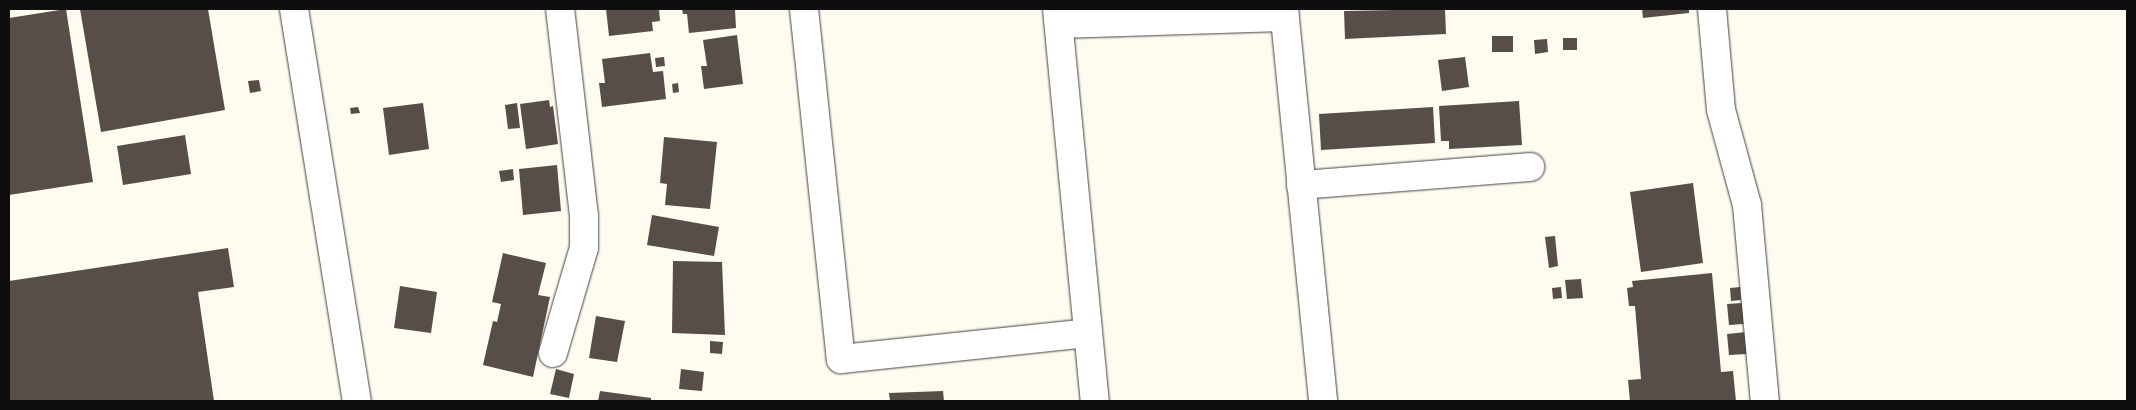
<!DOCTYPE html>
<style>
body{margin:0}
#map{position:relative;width:2136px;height:410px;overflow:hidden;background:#fffbef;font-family:Bitter,serif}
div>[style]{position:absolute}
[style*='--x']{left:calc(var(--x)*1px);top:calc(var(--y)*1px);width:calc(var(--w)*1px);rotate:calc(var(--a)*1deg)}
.building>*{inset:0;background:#574e4a}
.roads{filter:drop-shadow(0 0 1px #414141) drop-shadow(0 0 1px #414141)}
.minor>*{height:28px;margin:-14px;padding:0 14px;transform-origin:14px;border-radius:14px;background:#fff}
span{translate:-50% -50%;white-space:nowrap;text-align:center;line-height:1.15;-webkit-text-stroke:5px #fff;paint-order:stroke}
.frame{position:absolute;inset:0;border:10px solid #0e0e0e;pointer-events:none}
</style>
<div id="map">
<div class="building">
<i style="clip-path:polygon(66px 9px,93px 182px,9px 195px,9px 18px)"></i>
<i style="clip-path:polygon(80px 9px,208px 9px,225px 110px,101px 132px)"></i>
<i style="clip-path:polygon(606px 9px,659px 9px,660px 21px,652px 22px,653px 31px,609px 36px)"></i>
<i style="clip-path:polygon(682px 9px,735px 9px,736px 28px,689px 33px,687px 14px,683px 14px)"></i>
<i style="clip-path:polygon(1445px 9px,1446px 34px,1345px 39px,1344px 11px)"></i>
<i style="clip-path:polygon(1642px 9px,1689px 9px,1689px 13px,1643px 18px)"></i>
<i style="clip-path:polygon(737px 35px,743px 84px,704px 89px,701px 66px,707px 66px,703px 40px)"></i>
<i style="clip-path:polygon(1492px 36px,1513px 36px,1513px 52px,1492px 52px)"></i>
<i style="clip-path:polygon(1563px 38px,1577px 38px,1577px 50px,1563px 50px)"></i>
<i style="clip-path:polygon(1547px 39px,1548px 52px,1535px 54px,1534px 40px)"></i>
<i style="clip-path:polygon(650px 53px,653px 72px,663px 71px,666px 99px,602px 107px,599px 83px,605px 83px,602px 59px)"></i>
<i style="clip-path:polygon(664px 57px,665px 66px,656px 67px,655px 58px)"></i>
<i style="clip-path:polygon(1465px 57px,1469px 87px,1442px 91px,1438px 60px)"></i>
<i style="clip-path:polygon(259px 80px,261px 91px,250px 93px,248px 81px)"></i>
<i style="clip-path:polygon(678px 83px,679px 92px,673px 93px,672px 84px)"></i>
<i style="clip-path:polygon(549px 100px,550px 107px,553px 106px,558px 144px,526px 149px,520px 104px)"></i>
<i style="clip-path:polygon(1519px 101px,1522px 145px,1449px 149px,1449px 141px,1441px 141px,1439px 106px)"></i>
<i style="clip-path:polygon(423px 103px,429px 149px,389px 155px,383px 108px)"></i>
<i style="clip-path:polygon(517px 103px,520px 128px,508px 129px,505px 105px)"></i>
<i style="clip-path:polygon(358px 107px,360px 113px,351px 114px,350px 108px)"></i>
<i style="clip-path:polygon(1433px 107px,1435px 143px,1321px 150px,1319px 114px)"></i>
<i style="clip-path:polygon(185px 135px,191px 174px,123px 185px,117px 146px)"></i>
<i style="clip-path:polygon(664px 137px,717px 142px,710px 209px,665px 205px,667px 184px,660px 183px)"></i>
<i style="clip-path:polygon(557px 165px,561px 211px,523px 215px,519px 169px)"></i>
<i style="clip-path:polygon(513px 169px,514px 180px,501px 182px,499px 171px)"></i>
<i style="clip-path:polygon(1693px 183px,1703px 263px,1641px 272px,1630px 192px)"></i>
<i style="clip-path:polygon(652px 215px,719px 227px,714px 256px,647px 245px)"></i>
<i style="clip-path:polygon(1555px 236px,1558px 266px,1549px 268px,1545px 237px)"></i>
<i style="clip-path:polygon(228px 248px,234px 287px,198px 292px,214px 401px,9px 401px,9px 281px)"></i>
<i style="clip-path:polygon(503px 253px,546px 263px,538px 295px,550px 297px,533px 377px,483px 365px,493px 321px,497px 322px,501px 304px,492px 302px)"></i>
<i style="clip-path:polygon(673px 261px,722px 262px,725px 335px,672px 333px)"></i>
<i style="clip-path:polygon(1712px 273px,1721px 372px,1733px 371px,1736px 401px,1630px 401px,1628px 380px,1641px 379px,1635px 306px,1629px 306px,1627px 288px,1633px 287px,1632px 281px)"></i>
<i style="clip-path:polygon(1581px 279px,1583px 298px,1567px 299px,1565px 280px)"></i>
<i style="clip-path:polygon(400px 286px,437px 292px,431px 333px,394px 328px)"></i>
<i style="clip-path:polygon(1561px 287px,1562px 298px,1553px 299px,1552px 288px)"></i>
<i style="clip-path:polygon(1740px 287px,1741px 300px,1731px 301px,1730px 288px)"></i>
<i style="clip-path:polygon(1742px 303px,1744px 324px,1729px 325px,1727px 304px)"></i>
<i style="clip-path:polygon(596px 316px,625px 321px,617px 362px,589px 358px)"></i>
<i style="clip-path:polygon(1746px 332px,1747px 354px,1729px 355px,1727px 334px)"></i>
<i style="clip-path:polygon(710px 341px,723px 342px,722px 354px,710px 353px)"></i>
<i style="clip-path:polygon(556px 369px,574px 374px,569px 398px,550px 394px)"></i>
<i style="clip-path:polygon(681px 369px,704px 372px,702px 391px,679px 389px)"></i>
<i style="clip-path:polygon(600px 391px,651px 398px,651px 401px,598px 401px)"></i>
<i style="clip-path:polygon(943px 391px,944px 401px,890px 401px,889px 393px)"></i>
</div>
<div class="roads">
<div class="minor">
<i style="--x:294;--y:9;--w:397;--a:80.9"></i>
<i style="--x:804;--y:9;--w:352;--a:84"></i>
<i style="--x:841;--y:359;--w:248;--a:-6"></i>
<i style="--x:1057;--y:9;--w:394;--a:84.5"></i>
<i style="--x:1284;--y:9;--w:394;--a:84.3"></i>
<i style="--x:1712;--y:9;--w:101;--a:84.9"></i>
<i style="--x:1721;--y:110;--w:98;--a:74.7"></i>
<i style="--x:1747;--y:205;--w:197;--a:84.8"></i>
<i style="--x:1059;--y:24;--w:226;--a:-1.8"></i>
<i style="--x:1301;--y:185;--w:230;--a:-4.5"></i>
<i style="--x:553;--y:353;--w:109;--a:-73.6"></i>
<i style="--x:584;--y:248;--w:32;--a:-90"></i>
<i style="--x:584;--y:216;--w:208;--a:-96.6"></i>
</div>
</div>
<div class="frame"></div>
</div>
